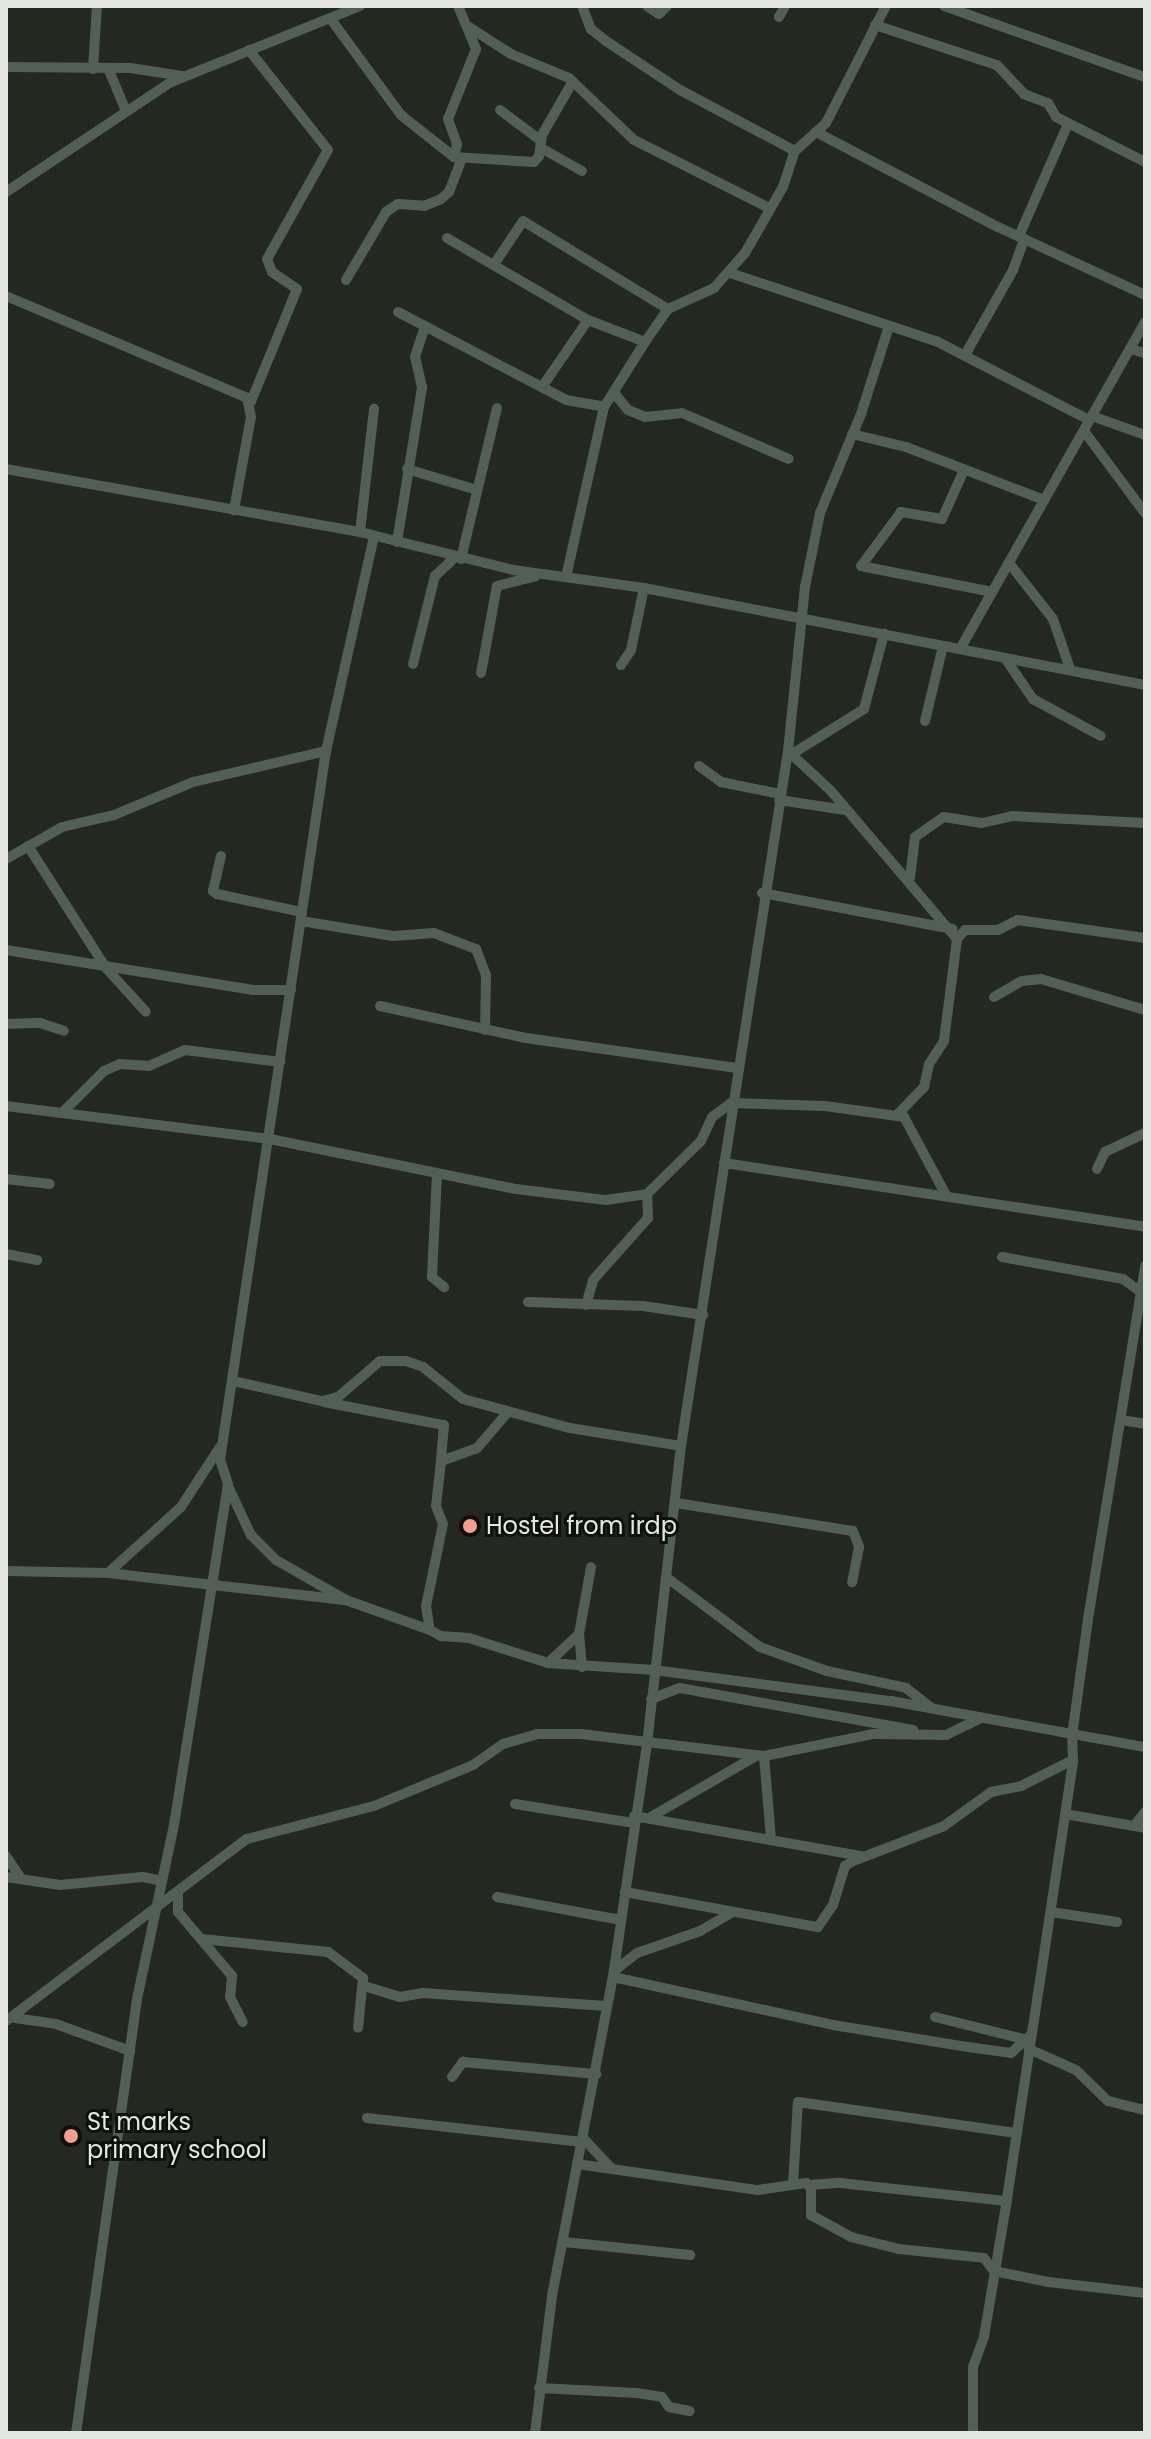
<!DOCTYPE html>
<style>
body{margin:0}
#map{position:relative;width:1151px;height:2439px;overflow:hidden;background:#232820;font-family:Poppins,sans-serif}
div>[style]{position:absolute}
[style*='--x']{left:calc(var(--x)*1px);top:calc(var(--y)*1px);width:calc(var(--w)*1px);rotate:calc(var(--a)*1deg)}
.street>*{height:10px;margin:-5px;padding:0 5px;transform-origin:5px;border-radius:5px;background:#525f56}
.dots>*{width:22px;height:22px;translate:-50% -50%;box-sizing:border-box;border:4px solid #0e100c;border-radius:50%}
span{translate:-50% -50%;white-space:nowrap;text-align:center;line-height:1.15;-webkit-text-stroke:6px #0e100c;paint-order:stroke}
.poi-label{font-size:24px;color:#e4e7e2}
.left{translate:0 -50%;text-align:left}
.frame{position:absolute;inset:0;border:8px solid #e4e7e2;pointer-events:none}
</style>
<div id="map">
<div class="street">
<i style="--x:582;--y:6;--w:25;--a:69"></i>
<i style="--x:591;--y:29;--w:19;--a:39"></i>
<i style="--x:606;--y:41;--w:89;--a:33.5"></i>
<i style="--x:680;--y:90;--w:130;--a:27.9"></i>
<i style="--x:647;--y:6;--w:14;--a:34"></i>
<i style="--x:659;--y:14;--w:11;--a:-45"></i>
<i style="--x:944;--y:6;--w:213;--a:19.5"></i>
<i style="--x:779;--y:17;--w:13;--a:-61"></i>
<i style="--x:330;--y:18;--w:120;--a:53.8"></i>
<i style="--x:401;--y:115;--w:68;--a:38.4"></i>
<i style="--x:454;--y:157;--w:80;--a:3.6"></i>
<i style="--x:534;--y:162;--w:8;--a:-50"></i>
<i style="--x:539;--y:156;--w:21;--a:-82"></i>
<i style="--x:542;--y:135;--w:62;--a:-60.1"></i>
<i style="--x:875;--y:25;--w:128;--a:18.2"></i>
<i style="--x:997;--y:65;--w:40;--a:47"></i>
<i style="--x:1024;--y:94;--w:26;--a:21"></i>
<i style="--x:1048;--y:103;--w:16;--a:60"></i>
<i style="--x:1056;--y:117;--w:100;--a:26.8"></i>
<i style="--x:469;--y:27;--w:50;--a:32.7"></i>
<i style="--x:511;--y:54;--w:63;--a:22.5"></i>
<i style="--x:569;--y:78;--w:90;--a:43.6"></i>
<i style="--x:634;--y:140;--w:151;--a:26.7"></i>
<i style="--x:249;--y:50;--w:127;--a:51.7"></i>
<i style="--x:328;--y:150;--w:125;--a:119.2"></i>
<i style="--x:267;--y:259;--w:14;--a:69"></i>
<i style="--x:272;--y:272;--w:30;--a:34"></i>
<i style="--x:297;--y:289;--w:122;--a:112.2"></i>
<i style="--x:6;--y:67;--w:124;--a:0.5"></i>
<i style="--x:130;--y:68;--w:54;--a:8.6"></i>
<i style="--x:108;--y:68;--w:47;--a:67.3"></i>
<i style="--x:93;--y:69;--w:63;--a:-86.4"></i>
<i style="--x:500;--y:110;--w:50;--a:36.9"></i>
<i style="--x:816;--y:132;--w:205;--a:27.6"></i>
<i style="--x:998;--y:227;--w:162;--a:24.8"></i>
<i style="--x:541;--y:148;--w:47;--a:29.3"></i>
<i style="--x:454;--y:157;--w:13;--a:-77"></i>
<i style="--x:457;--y:144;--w:27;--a:-110"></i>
<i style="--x:448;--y:119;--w:75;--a:-68.2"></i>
<i style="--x:476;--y:49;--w:47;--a:-112.7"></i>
<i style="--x:6;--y:192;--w:198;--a:-33.7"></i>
<i style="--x:171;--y:82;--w:204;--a:-21.9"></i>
<i style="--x:1019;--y:236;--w:122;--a:-66.4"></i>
<i style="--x:447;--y:238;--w:163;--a:30.2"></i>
<i style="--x:588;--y:320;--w:61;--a:21.1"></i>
<i style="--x:645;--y:342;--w:77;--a:122.2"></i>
<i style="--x:604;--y:407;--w:174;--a:102.6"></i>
<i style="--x:495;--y:263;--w:50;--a:-56.3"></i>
<i style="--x:523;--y:221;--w:170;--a:31.3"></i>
<i style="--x:730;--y:273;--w:217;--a:18.3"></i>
<i style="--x:936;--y:341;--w:172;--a:27.3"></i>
<i style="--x:346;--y:280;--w:79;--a:-59.5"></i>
<i style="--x:386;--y:212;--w:14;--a:-34"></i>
<i style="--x:398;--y:204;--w:26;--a:4"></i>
<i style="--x:424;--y:206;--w:18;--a:-22"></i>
<i style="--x:441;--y:199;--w:11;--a:-41"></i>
<i style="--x:449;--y:192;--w:36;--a:-69"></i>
<i style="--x:6;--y:296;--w:262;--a:22.9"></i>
<i style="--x:247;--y:398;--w:19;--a:78"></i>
<i style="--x:251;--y:417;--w:95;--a:100.4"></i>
<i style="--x:398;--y:312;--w:190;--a:27.6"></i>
<i style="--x:566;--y:400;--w:39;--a:10"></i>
<i style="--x:645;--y:342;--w:40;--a:-55.1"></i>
<i style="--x:668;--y:309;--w:51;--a:-24.5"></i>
<i style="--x:714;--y:288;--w:47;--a:-48.5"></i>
<i style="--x:745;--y:253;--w:76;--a:-60.1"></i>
<i style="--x:783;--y:187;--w:38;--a:-72"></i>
<i style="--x:795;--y:151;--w:42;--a:-42.1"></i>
<i style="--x:826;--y:123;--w:131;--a:-62.9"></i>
<i style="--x:1130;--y:349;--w:16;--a:15"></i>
<i style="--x:965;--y:355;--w:98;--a:-60.5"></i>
<i style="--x:1013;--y:270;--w:33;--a:-70"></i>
<i style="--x:542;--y:387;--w:81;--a:-55.5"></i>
<i style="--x:615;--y:394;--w:21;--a:51"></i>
<i style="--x:628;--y:410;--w:18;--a:22"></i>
<i style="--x:645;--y:417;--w:37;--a:-6"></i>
<i style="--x:682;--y:413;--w:116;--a:23.3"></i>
<i style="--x:1092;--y:416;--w:56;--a:19.7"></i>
<i style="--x:1084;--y:431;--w:102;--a:53.4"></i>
<i style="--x:852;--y:434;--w:56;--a:13.5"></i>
<i style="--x:906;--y:447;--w:148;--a:21"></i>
<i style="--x:6;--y:469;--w:360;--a:10.1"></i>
<i style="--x:360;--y:532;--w:158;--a:13.9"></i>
<i style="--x:513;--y:570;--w:132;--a:7.8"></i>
<i style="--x:644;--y:588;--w:510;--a:10.96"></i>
<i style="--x:407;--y:469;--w:73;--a:16.7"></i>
<i style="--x:964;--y:470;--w:54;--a:114.2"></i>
<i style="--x:942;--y:519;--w:42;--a:-170.3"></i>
<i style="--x:901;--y:512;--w:67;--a:126.5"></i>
<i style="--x:861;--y:566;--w:134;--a:11.2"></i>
<i style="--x:360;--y:532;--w:124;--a:-83.5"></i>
<i style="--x:397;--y:542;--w:157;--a:-80.8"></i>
<i style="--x:422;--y:387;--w:31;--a:-103"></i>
<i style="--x:415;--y:357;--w:29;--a:-72"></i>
<i style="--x:461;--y:559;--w:155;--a:-76.6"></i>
<i style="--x:1009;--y:563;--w:71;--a:51.8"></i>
<i style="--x:1053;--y:619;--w:53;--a:71.2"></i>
<i style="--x:960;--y:649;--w:376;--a:-60.5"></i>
<i style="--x:1005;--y:658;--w:50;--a:55.7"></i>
<i style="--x:1033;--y:699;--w:77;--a:28.6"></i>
<i style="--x:413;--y:664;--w:91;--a:-76"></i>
<i style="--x:435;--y:576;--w:26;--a:-43"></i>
<i style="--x:621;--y:665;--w:18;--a:-56"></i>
<i style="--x:631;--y:650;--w:63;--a:-78.2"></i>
<i style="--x:481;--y:673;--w:88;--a:-79.6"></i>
<i style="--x:497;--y:586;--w:40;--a:-14.4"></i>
<i style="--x:925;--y:721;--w:77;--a:-76.5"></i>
<i style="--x:788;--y:751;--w:59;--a:42.9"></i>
<i style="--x:831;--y:791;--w:194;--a:49.6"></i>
<i style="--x:957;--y:939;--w:103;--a:97.3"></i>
<i style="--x:944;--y:1041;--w:27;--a:123"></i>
<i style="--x:929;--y:1064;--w:24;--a:102"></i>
<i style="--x:924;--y:1087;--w:39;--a:134"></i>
<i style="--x:792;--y:754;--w:85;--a:-32"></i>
<i style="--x:864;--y:709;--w:78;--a:-75.1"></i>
<i style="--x:699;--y:766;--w:27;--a:36"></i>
<i style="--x:721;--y:782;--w:60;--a:11.5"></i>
<i style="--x:779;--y:800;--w:67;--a:8.6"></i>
<i style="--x:28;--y:846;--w:145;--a:57.4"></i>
<i style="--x:106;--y:968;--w:59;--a:47.7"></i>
<i style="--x:221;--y:856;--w:36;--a:103"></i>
<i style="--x:213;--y:891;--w:5;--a:37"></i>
<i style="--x:217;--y:894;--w:87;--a:12"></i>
<i style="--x:6;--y:859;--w:64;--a:-29.7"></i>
<i style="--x:62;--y:827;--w:53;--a:-13"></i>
<i style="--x:114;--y:815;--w:86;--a:-22.7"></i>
<i style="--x:193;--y:782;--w:137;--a:-13.1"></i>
<i style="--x:910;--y:878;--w:41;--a:-83"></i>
<i style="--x:915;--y:837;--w:35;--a:-35"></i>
<i style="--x:944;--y:817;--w:38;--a:9"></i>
<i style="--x:982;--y:823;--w:31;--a:-13"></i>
<i style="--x:1012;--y:816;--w:133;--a:3"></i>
<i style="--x:762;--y:893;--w:194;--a:10.7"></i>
<i style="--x:301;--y:921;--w:93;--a:9.3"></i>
<i style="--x:393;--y:936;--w:41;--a:-4.2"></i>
<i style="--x:434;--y:933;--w:45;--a:20.9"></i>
<i style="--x:476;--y:949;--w:28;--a:69"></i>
<i style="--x:486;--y:975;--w:55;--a:91"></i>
<i style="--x:957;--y:939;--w:12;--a:-48"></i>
<i style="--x:965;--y:930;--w:33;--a:0"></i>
<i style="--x:998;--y:930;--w:22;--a:-27"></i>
<i style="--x:1018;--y:920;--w:128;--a:8.1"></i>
<i style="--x:6;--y:950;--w:249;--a:9.2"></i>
<i style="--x:252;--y:990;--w:39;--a:0"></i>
<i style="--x:994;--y:997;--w:32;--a:-30"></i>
<i style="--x:1022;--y:981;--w:19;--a:-6"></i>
<i style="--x:1041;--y:979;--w:109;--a:16.6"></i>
<i style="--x:380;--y:1006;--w:149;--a:12.4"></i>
<i style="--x:526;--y:1038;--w:213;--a:8.1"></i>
<i style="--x:6;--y:1024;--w:34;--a:-2"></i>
<i style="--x:40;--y:1023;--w:25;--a:18"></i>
<i style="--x:6;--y:1106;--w:56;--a:7.1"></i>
<i style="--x:62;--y:1113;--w:59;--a:-45"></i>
<i style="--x:104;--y:1071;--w:17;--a:-24"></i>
<i style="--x:120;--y:1064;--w:29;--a:4"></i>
<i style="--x:149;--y:1066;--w:39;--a:-24"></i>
<i style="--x:185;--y:1050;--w:96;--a:7.2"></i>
<i style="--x:62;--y:1113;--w:210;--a:7.1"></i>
<i style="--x:270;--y:1139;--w:251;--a:11.5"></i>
<i style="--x:516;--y:1189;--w:91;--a:7"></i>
<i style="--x:606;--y:1200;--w:41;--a:-8.3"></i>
<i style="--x:724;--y:1163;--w:426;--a:8.6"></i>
<i style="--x:1097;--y:1169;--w:19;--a:-65"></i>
<i style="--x:1105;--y:1152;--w:44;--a:-25.4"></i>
<i style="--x:437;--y:1174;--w:103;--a:92.8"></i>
<i style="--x:432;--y:1277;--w:16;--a:40"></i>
<i style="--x:6;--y:1179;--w:44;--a:6.5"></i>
<i style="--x:6;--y:1254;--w:32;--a:11"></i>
<i style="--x:1002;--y:1257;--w:123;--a:10.3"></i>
<i style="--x:1123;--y:1279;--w:22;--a:36"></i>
<i style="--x:528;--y:1302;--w:115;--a:2"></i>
<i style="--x:643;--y:1306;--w:61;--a:8.5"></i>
<i style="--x:586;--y:1305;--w:26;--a:-74"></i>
<i style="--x:593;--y:1280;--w:83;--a:-48.4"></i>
<i style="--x:648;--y:1218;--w:24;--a:-92"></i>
<i style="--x:647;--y:1194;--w:76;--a:-44.5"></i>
<i style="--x:701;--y:1141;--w:26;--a:-65"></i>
<i style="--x:712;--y:1117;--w:24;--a:-36"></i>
<i style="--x:731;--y:1103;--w:94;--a:1.8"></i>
<i style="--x:825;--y:1106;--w:80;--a:7.9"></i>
<i style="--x:904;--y:1117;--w:89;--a:61.7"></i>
<i style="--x:233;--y:1381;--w:91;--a:12.7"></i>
<i style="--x:322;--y:1401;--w:16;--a:-14"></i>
<i style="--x:338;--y:1397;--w:55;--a:-40.6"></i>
<i style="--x:380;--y:1361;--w:26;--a:0"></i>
<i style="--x:406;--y:1361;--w:18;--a:19"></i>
<i style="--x:423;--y:1367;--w:51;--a:38.7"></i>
<i style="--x:463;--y:1399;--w:111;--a:15.2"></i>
<i style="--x:570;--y:1428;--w:112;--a:9.2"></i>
<i style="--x:324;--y:1402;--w:122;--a:10.9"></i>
<i style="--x:444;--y:1425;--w:36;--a:95"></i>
<i style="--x:508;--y:1412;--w:48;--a:130.7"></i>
<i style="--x:477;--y:1448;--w:38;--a:160"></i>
<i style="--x:441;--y:1461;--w:45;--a:96.3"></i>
<i style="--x:436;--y:1506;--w:19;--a:69"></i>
<i style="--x:443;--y:1524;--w:84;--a:101.7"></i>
<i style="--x:426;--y:1606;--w:24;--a:81"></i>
<i style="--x:430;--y:1630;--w:13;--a:29"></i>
<i style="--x:441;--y:1636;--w:28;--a:4"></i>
<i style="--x:469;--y:1638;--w:83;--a:17.6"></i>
<i style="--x:548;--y:1663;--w:106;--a:3.8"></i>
<i style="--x:654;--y:1670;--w:239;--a:7.5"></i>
<i style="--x:891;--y:1701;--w:258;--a:10.3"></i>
<i style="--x:1121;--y:1420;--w:24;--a:9"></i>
<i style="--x:228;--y:1486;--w:54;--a:64.9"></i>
<i style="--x:251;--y:1535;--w:35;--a:45"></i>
<i style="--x:276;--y:1560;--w:81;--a:29.7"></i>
<i style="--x:346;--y:1600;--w:89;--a:19.7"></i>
<i style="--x:676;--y:1503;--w:179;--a:9"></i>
<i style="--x:853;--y:1531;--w:17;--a:69"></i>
<i style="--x:859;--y:1547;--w:36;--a:101"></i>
<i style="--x:6;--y:1571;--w:102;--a:1.1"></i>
<i style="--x:108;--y:1573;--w:240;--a:6.5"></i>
<i style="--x:108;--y:1573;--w:98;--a:-42.1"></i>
<i style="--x:181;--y:1507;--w:72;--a:-57"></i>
<i style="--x:666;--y:1577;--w:117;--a:36.7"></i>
<i style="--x:760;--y:1647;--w:71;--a:19.7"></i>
<i style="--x:827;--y:1671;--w:81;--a:12.1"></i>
<i style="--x:906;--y:1688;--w:33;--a:38"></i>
<i style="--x:548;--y:1663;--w:42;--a:-43.1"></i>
<i style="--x:582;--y:1667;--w:33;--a:-95"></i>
<i style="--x:579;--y:1634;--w:68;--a:-79.8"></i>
<i style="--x:651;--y:1699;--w:31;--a:-21"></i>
<i style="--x:680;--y:1688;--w:237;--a:10.2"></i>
<i style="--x:515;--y:1804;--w:121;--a:9.1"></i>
<i style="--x:1065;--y:1814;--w:81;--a:9.9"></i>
<i style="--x:634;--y:1816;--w:230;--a:10"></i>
<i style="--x:649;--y:1818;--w:124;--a:-30.1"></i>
<i style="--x:1134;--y:1826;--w:18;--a:-52"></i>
<i style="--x:771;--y:1839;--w:83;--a:-94.8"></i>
<i style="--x:764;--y:1756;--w:111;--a:-11.4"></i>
<i style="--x:873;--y:1734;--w:73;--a:0.8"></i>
<i style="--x:946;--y:1735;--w:39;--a:-26"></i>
<i style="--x:6;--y:1856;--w:25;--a:56"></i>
<i style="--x:6;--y:1877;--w:55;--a:8.4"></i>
<i style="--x:60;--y:1885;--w:83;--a:-5.5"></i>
<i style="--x:143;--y:1877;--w:19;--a:12"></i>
<i style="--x:625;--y:1892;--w:196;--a:10.3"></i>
<i style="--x:818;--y:1927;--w:27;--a:-56"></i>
<i style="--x:833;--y:1905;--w:41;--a:-72.9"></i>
<i style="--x:845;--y:1866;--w:9;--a:-32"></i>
<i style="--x:853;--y:1861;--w:97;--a:-21"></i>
<i style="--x:944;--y:1826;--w:58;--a:-35.9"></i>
<i style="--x:991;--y:1792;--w:31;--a:-11"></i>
<i style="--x:1021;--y:1786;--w:58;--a:-26.6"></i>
<i style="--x:178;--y:1894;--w:18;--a:90"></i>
<i style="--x:178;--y:1912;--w:84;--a:49.8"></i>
<i style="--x:232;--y:1976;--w:21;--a:95"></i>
<i style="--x:230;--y:1997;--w:28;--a:63"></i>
<i style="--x:497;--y:1897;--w:126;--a:10.5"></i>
<i style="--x:1051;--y:1912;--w:67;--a:8.6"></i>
<i style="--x:202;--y:1939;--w:127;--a:5.9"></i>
<i style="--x:328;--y:1952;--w:44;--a:36.6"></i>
<i style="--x:363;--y:1978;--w:50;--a:95.7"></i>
<i style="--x:614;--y:1971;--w:29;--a:-38"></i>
<i style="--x:637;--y:1953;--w:67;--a:-19.2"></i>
<i style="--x:700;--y:1931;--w:38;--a:-30"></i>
<i style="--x:613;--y:1977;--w:225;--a:12.3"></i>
<i style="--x:833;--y:2025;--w:137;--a:9.3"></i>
<i style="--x:968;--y:2047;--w:43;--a:7.9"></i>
<i style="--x:1011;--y:2053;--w:27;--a:-42"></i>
<i style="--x:364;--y:1986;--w:38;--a:17"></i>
<i style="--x:400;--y:1997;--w:23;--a:-10"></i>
<i style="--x:423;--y:1993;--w:183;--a:4.1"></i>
<i style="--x:935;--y:2017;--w:92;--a:13.9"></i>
<i style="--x:15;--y:2018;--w:41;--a:8.3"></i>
<i style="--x:56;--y:2024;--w:79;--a:20"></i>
<i style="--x:6;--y:2021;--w:302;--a:-37.1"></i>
<i style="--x:247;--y:1839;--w:131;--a:-14.6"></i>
<i style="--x:374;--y:1806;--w:107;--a:-22.5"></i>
<i style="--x:473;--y:1765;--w:37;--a:-35"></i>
<i style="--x:503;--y:1744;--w:35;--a:-16"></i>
<i style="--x:537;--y:1734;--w:44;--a:0"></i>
<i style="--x:581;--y:1734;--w:184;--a:6.9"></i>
<i style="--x:1029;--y:2049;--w:51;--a:24.1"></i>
<i style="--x:1076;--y:2070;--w:45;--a:44.1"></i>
<i style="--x:1108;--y:2101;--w:38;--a:14"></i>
<i style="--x:452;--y:2077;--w:19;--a:-54"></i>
<i style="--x:463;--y:2062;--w:134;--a:5.2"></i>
<i style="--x:367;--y:2118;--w:216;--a:6.4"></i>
<i style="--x:583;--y:2138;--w:42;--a:46.9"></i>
<i style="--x:577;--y:2164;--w:183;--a:8.2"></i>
<i style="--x:758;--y:2190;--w:49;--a:-8.3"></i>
<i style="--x:806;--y:2183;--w:7;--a:45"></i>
<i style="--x:811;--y:2188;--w:27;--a:90"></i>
<i style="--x:811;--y:2215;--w:46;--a:28.8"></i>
<i style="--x:851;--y:2237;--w:49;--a:14"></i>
<i style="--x:899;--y:2249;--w:85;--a:6"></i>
<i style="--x:984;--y:2258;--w:16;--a:52"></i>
<i style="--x:994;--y:2271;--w:55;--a:11.5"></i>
<i style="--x:1048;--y:2282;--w:98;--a:6.5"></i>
<i style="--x:793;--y:2185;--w:83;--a:-86.6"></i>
<i style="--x:798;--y:2102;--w:220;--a:8.1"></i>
<i style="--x:809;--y:2185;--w:31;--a:-4"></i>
<i style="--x:840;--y:2183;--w:168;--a:6.2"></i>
<i style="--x:564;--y:2242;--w:127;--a:5.9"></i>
<i style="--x:539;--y:2388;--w:98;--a:2.9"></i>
<i style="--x:637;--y:2393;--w:25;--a:9"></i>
<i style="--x:662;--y:2397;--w:12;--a:55"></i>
<i style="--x:669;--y:2407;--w:21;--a:11"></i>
<i style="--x:76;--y:2433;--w:438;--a:-82"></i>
<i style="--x:137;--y:1999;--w:178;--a:-78"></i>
<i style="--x:174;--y:1825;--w:345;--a:-81"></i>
<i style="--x:228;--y:1484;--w:25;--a:-108"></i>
<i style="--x:220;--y:1460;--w:717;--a:-81.5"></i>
<i style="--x:326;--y:751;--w:220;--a:-77.4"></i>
<i style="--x:535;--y:2433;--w:138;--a:-82.9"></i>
<i style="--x:552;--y:2296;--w:325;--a:-79.2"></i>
<i style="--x:613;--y:1977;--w:235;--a:-81.7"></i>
<i style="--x:647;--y:1744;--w:300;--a:-83.5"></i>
<i style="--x:681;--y:1446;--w:703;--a:-81.25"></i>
<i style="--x:788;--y:751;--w:165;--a:-84.1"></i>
<i style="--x:805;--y:587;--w:76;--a:-78.5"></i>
<i style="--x:820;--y:513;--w:107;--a:-67.5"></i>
<i style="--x:861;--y:414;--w:92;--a:-72.3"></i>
<i style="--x:973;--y:2433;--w:66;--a:-90"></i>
<i style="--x:973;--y:2367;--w:32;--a:-70"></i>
<i style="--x:984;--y:2337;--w:127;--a:-80.5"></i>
<i style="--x:1005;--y:2212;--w:457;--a:-81.4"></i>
<i style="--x:1073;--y:1760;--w:24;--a:-92"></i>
<i style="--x:1072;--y:1736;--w:118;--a:-82.2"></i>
<i style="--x:1088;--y:1619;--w:358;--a:-80.8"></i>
</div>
<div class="dots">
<i style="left:470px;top:1526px;background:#f59c94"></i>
<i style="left:71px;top:2136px;background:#f59c94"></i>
</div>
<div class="poi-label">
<span class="left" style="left:486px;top:1526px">Hostel from irdp</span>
<span class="left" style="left:87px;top:2136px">St marks<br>primary school</span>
</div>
<div class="frame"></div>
</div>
